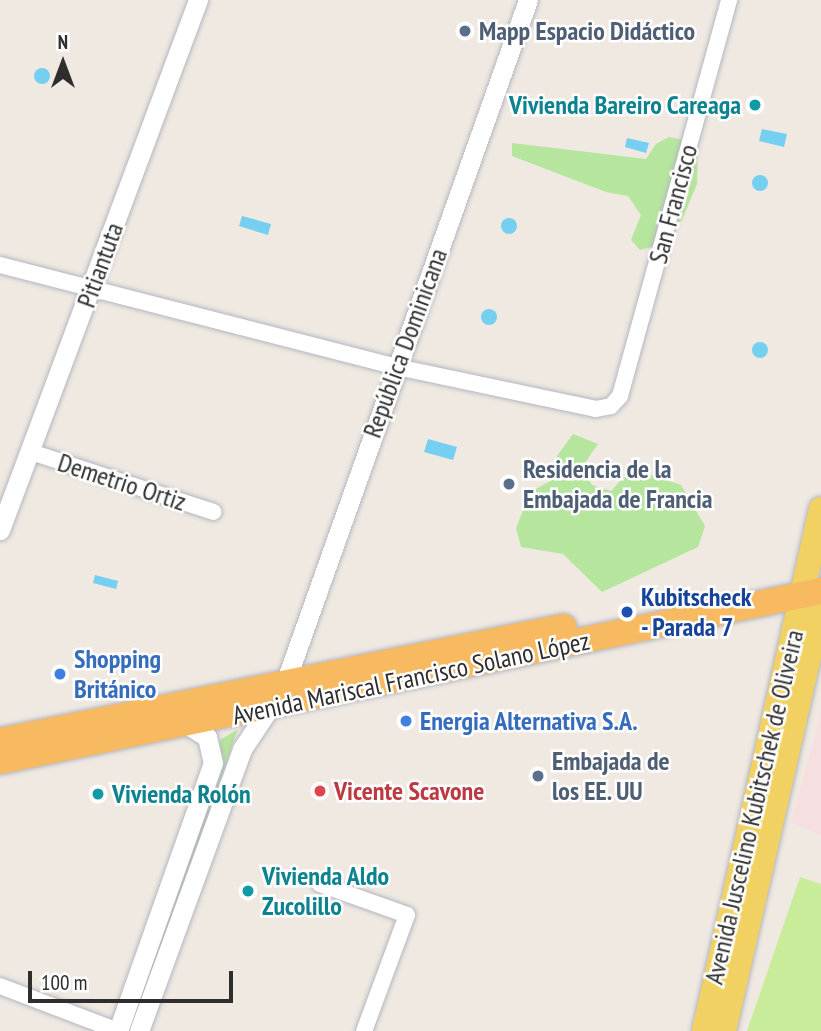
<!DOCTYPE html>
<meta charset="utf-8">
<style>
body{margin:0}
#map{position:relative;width:821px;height:1031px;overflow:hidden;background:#efe9e1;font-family:"PT Sans Narrow",sans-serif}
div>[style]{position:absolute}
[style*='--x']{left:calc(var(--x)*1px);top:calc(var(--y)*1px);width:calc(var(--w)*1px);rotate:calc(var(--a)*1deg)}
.medical>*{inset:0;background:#f5dfe0}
.green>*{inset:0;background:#b6e59e}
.pitch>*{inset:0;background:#c9ec9a}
.water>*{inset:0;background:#75cff0}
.round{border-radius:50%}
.roads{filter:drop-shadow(0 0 2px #b4b7c1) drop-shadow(0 0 2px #b4b7c1)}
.minor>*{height:16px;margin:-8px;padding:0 8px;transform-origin:8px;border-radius:8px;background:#fff}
.tertiary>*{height:19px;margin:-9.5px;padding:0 9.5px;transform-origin:9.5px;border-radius:9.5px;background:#fff}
.primary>*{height:24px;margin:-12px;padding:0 12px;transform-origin:12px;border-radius:12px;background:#f2d163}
.trunk>*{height:26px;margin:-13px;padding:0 13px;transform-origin:13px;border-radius:13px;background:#f8ba60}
.dots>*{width:19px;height:19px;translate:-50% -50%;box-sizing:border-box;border:4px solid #fff;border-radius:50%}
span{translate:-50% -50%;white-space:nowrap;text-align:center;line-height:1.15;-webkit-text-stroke:5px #fff;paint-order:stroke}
.service-label{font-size:26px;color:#4e5e75;font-weight:700}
.left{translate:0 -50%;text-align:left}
.culture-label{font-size:26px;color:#0d838f;font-weight:700}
.right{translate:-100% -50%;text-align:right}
.street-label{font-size:26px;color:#2e2e2e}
.transit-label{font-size:26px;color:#164399;font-weight:700}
.shop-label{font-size:26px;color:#366cbe;font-weight:700}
.health-label{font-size:26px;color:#be3a42;font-weight:700}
.north{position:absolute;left:28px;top:28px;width:70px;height:70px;-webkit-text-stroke:5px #fff;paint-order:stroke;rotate:0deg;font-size:19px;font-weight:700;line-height:28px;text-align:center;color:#2e2e2e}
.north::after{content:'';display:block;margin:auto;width:24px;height:32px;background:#2e2e2e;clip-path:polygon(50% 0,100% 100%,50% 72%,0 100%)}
.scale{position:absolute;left:28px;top:971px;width:205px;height:32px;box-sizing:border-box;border:4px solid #2e2e2e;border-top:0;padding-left:9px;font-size:21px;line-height:24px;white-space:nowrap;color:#2e2e2e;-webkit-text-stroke:5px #fff;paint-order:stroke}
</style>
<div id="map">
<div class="medical">
<i style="clip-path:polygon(821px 712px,821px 835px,791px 823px)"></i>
</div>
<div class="green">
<i style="clip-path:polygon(669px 137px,698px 143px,697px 184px,682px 220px,651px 247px,640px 250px,631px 240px,641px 215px,628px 196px,606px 192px,512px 156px,512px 143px,646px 159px,656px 144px)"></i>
<i style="clip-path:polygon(573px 434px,598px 444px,582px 467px,592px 485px,611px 491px,623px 478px,641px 472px,681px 485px,705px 526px,698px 547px,602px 592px,563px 554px,521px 547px,516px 528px,524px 508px,534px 490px,554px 479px,557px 456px)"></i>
<i style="clip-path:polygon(238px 729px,132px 1031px,127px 1031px,221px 766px,220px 740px)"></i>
</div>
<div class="pitch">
<i style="clip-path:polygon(800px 877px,821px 884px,821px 1031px,747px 1031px)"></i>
</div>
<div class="water">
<i class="round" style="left:34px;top:68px;width:16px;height:16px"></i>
<i style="clip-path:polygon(762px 129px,787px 134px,784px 147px,759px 141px)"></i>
<i style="clip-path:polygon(627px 138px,649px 143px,646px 153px,625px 147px)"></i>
<i class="round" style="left:752px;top:175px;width:16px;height:16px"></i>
<i style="clip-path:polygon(242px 216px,271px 224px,268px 235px,239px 226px)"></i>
<i class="round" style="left:501px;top:218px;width:16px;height:16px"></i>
<i class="round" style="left:481px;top:309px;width:16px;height:16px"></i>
<i class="round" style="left:752px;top:342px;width:16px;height:16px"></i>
<i style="clip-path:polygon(428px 439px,457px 447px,453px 460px,424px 452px)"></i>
<i style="clip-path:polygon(95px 575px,118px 581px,116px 589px,93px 583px)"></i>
</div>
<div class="roads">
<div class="minor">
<i style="--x:0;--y:265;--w:410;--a:14.4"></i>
<i style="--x:397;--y:367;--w:203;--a:11.9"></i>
<i style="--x:596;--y:409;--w:15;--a:-11"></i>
<i style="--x:611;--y:406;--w:13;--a:-48"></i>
<i style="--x:620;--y:396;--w:411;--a:-74.6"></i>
<i style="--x:31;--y:452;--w:192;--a:18.2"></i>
<i style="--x:320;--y:884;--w:92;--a:19.6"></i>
<i style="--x:407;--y:915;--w:124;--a:110.3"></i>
<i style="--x:0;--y:986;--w:126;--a:20.9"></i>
</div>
<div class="tertiary">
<i style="--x:0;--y:530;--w:566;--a:-69.52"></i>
<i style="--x:118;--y:1031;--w:284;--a:-70.5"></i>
<i style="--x:213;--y:763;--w:27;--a:-103"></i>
<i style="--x:207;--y:737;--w:25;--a:-148"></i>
<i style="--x:139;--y:1031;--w:300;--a:-69.9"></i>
<i style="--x:242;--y:749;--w:76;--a:-56.3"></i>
<i style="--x:284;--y:686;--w:728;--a:-70.42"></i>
</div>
<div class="primary">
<i style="--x:704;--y:1031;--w:535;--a:-77.37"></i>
<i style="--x:724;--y:1031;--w:438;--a:-77.2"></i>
</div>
<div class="trunk">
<i style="--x:0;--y:741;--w:575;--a:-11.43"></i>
<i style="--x:0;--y:761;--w:838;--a:-11.7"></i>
</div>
</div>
<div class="dots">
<i style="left:465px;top:31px;background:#5c6f8a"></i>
<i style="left:755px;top:105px;background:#0f9aa8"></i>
<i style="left:509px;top:484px;background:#5c6f8a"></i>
<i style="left:627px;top:612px;background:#1a4fb4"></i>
<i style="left:60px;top:674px;background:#3f7fe0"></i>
<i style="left:406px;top:721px;background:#3f7fe0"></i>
<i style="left:538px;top:776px;background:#5c6f8a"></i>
<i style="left:320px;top:791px;background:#e0444e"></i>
<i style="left:98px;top:794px;background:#0f9aa8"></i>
<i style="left:248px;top:891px;background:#0f9aa8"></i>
</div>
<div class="service-label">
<span class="left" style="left:479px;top:31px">Mapp Espacio Didáctico</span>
<span class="left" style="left:523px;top:484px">Residencia de la<br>Embajada de Francia</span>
<span class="left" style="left:552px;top:776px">Embajada de<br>los EE. UU</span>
</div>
<div class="culture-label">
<span class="right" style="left:741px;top:105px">Vivienda Bareiro Careaga</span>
<span class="left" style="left:112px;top:794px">Vivienda Rolón</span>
<span class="left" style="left:262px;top:891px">Vivienda Aldo<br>Zucolillo</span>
</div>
<div class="street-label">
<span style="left:673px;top:204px;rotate:-75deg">San Francisco</span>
<span style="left:100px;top:265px;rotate:-70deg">Pitiantuta</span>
<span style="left:405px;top:343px;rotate:-70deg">República Dominicana</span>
<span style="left:122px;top:482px;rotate:18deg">Demetrio Ortiz</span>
<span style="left:411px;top:678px;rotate:-12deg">Avenida Mariscal Francisco Solano López</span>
<span style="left:754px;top:807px;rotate:-77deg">Avenida Juscelino Kubitschek de Oliveira</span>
</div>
<div class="transit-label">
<span class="left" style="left:641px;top:612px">Kubitscheck<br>- Parada 7</span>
</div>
<div class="shop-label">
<span class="left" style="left:74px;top:674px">Shopping<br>Británico</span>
<span class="left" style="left:420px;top:721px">Energia Alternativa S.A.</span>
</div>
<div class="health-label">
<span class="left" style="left:334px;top:791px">Vicente Scavone</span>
</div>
<div class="north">N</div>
<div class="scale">100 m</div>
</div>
